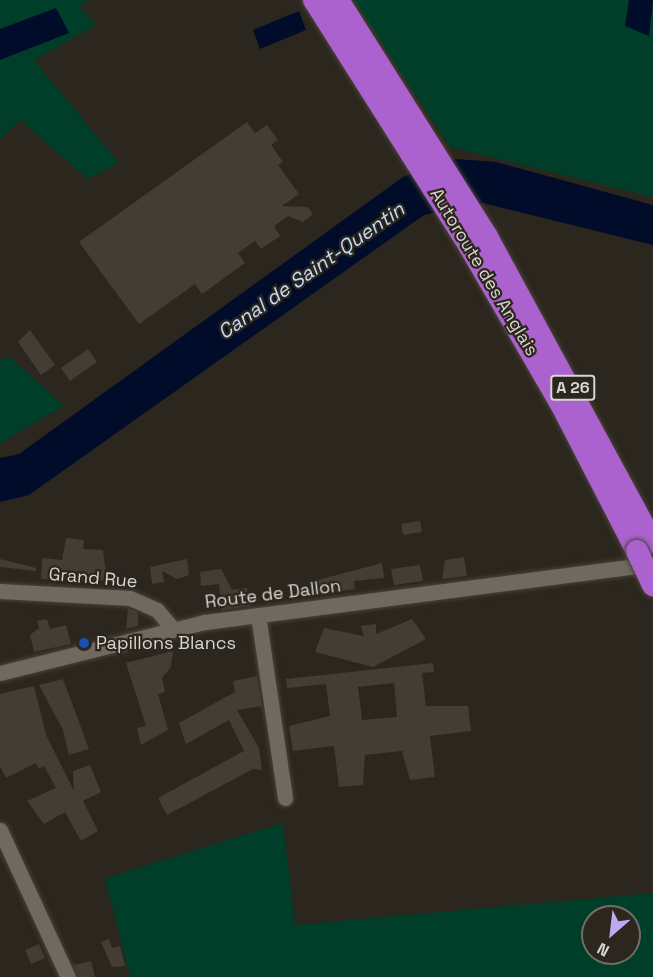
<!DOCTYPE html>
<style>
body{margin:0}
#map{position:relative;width:653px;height:977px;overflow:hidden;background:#2c271e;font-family:"Space Grotesk",sans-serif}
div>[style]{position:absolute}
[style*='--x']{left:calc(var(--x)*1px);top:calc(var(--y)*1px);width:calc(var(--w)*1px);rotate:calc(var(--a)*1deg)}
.green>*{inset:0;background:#003e29}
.water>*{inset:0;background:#000c29}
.building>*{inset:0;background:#433d33}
.roads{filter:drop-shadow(0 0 2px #48433b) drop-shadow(0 0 2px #48433b)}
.minor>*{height:15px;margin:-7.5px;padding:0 7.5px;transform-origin:7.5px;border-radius:7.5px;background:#70695f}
.highway>*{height:22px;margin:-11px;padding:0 11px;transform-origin:11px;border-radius:11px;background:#ab62ce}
.bridges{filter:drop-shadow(0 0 2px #48433b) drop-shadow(0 0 2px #48433b)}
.highway-bridge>*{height:22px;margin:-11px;padding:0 11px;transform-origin:11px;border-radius:11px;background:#ab62ce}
.dots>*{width:16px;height:16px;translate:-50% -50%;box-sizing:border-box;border:3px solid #2c271e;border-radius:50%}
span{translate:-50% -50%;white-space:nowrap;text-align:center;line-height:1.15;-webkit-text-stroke:4.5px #2c271e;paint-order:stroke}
.shield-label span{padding:2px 4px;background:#2c271e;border:2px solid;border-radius:4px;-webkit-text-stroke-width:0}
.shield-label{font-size:16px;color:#d9d5cf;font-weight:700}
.street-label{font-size:18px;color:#d9d5cf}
.poi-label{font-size:18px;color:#d9d5cf}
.left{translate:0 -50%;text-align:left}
.water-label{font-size:20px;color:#c6dbf7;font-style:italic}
.north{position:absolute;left:581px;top:905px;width:60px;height:60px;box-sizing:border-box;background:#2c271e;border:2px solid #716d65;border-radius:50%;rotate:208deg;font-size:16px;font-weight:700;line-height:24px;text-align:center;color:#d9d5cf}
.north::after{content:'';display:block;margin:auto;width:21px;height:27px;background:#bfa8f4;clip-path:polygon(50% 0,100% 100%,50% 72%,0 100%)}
</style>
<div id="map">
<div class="green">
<i style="clip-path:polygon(0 0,88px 0,79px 6px,96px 25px,34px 60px,119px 163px,88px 179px,20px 120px,0 139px)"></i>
<i style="clip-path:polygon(353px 0,653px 0,653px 197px,450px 147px)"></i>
<i style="clip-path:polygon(10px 357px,64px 406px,0 443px,0 359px)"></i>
<i style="clip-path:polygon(evenodd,283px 823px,295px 925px,653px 893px,653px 977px,130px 977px,105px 878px,283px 823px,593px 917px,629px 917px,629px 953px,593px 953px,593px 917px)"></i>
</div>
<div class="water">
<i style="clip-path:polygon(629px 0,653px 0,649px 36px,625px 26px)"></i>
<i style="clip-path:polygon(56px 8px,69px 33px,0 60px,0 29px)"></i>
<i style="clip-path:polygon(299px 11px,306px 30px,260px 49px,253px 30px)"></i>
<i style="clip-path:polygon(456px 159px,496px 162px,653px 205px,653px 245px,483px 203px,424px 215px,29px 495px,0 502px,0 458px,19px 454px,403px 177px)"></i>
</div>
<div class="building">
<i style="clip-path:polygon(247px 122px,255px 133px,267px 125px,278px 140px,271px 145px,283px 162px,278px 165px,299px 194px,282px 206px,308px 207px,313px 214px,303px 222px,288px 216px,274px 226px,280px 236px,261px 249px,255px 241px,238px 253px,245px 263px,202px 294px,195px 284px,139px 324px,79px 242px)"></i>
<i style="clip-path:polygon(30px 330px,55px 365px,41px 375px,18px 342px)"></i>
<i style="clip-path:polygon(88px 349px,97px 362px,70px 381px,61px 368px)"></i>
<i style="clip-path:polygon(420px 521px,422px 532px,403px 535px,401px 524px)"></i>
<i style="clip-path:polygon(66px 538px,84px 540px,83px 549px,103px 550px,107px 581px,41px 579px,42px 558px,62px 560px)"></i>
<i style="clip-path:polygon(464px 557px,467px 576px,442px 579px,445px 560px)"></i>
<i style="clip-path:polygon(0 559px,36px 568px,36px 571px,0 567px)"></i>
<i style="clip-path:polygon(187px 559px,189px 575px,177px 579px,162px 571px,164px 582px,152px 584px,150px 567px)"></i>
<i style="clip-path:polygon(382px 563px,384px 578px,354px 581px,355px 589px,316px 594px,314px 581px)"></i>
<i style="clip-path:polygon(420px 565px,423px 581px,394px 585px,391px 569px)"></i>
<i style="clip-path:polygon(221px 569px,232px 590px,247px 588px,250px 606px,222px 610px,219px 584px,201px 586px,200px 572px)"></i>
<i style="clip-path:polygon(128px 608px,138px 612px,138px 626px,126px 629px)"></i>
<i style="clip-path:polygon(47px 619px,50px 629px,66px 625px,71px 644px,34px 652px,30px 635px,39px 628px,37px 621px)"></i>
<i style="clip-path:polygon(412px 619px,426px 639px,373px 667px,315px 652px,324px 628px,364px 636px,361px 626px,376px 624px,376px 634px)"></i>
<i style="clip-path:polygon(173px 651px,171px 667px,162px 678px,165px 692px,158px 694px,168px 730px,141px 745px,137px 728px,146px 726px,126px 663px)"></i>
<i style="clip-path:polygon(evenodd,433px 663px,434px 672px,422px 673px,426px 706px,468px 706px,471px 731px,430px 736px,435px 777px,410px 780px,402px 751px,365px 755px,363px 785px,339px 787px,334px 746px,293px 751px,289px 726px,330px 716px,326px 684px,287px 688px,286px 679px,433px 663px,394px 683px,397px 717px,362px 720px,358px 687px,394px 683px)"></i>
<i style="clip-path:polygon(257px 676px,262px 706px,237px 710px,259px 748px,262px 770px,253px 769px,167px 815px,158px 798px,244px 751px,229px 720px,186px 744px,179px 723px,235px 692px,233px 681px)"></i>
<i style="clip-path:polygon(63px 679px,89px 749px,69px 755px,63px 730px,39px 685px)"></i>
<i style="clip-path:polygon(34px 686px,46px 735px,74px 791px,73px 771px,90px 765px,101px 792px,83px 801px,98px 831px,81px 841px,65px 812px,44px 824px,27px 801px,56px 788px,44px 766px,39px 769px,36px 763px,6px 778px,0 766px,0 694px)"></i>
<i style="clip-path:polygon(109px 939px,112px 948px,120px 946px,125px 966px,112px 967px,101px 942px)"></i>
<i style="clip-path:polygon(39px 944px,45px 958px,31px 964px,25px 950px)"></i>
<i style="clip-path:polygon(91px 961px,95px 977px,78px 977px,74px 965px)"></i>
</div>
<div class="roads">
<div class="minor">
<i style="--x:0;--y:591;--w:130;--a:3.1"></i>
<i style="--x:130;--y:598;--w:30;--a:24"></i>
<i style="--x:157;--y:610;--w:23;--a:50"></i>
<i style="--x:258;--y:615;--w:185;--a:81.6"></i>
<i style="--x:0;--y:673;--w:211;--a:-14"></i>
<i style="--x:205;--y:622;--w:449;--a:-7.4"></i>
<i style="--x:0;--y:830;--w:162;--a:65.2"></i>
</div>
<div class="highway">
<i style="--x:314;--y:0;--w:292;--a:57.7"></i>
<i style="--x:470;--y:247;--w:181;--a:59.9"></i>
<i style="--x:561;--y:404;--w:165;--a:62.7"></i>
<i style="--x:338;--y:0;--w:280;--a:57.8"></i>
<i style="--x:487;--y:237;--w:348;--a:61.5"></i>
</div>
</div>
<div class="bridges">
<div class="highway-bridge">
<i style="--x:637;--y:551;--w:38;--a:65"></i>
</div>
</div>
<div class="dots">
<i style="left:84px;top:643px;background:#1a4fb4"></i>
</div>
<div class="shield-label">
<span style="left:573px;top:388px">A 26</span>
</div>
<div class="street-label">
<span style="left:484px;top:272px;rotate:59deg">Autoroute des Anglais</span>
<span style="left:93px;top:578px;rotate:5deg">Grand Rue</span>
<span style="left:273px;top:594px;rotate:-7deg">Route de Dallon</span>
</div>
<div class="poi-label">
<span class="left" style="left:96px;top:643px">Papillons Blancs</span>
</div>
<div class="water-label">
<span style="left:311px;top:271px;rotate:-35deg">Canal de Saint-Quentin</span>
</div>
<div class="north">N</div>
</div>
